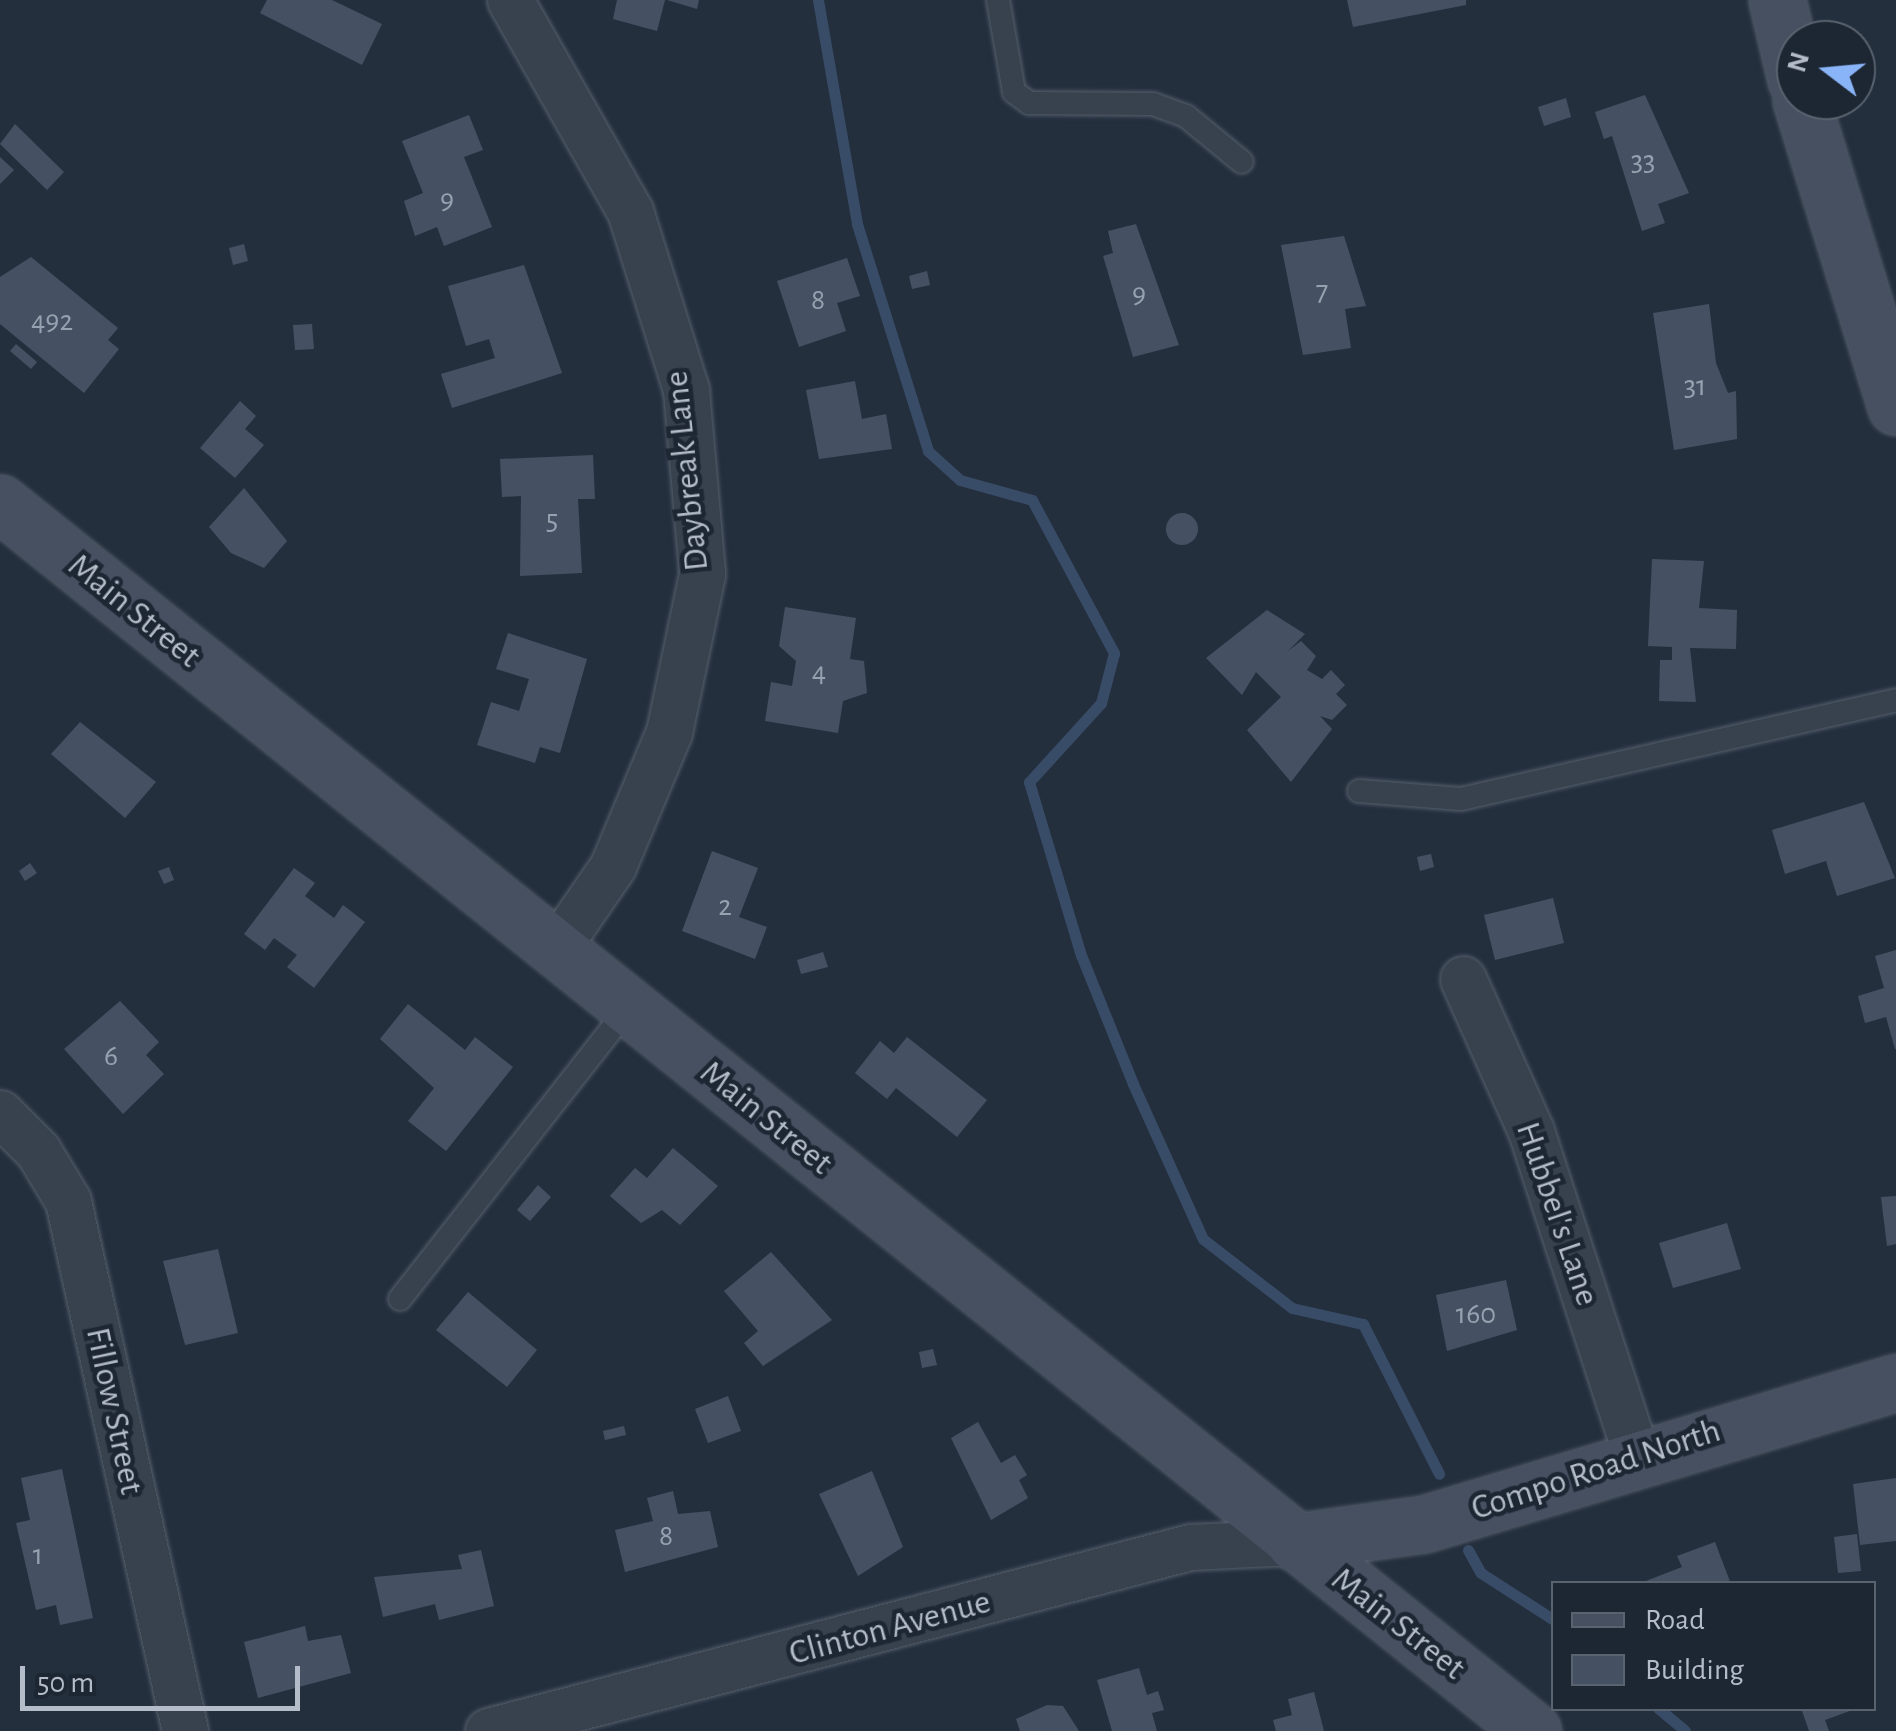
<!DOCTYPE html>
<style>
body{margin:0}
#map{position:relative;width:1896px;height:1731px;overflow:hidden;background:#242f3e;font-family:"Alegreya Sans",sans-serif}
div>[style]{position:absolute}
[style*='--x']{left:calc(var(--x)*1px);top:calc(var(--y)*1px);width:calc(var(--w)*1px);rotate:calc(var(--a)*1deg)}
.stream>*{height:11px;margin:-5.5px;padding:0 5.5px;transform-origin:5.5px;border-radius:5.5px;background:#394c67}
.building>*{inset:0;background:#455162}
.round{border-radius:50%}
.roads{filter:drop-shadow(0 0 2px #565f6c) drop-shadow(0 0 2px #565f6c)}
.service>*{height:22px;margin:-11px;padding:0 11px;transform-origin:11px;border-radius:11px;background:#38414e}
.minor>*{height:45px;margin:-22.5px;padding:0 22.5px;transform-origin:22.5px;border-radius:22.5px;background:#38414e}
.secondary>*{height:55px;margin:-27.5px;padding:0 27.5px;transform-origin:27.5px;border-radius:27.5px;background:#465061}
span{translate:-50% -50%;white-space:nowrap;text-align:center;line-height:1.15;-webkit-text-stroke:9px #1d2633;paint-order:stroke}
.number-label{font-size:30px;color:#98a1af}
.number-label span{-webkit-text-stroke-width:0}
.street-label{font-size:35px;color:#b4bcc9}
.legend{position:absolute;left:1551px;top:1581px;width:325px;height:130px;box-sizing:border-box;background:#1d2633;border:2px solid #59626f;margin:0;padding:12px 18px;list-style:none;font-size:30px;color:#b4bcc9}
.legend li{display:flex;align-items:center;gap:20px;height:50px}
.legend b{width:50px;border:2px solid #59626f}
.north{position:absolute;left:1776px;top:20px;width:100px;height:100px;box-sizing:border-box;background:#1d2633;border:2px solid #59626f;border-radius:50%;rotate:286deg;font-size:28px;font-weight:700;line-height:40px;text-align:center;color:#b4bcc9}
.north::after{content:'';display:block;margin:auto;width:35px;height:45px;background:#8ab4f8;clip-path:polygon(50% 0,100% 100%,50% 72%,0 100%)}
.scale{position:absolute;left:20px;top:1666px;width:280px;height:45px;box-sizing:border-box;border:5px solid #b4bcc9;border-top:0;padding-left:12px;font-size:30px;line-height:35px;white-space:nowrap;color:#b4bcc9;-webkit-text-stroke:8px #1d2633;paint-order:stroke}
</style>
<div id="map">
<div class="stream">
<i style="--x:818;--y:0;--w:227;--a:80.1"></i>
<i style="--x:857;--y:224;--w:238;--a:72.6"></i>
<i style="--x:928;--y:451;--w:43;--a:42.2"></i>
<i style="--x:960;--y:480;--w:75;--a:15.5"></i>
<i style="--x:1032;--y:500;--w:174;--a:61.8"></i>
<i style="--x:1114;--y:653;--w:52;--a:104.6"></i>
<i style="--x:1101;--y:703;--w:107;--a:132.3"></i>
<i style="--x:1029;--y:782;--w:181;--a:73.3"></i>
<i style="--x:1081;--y:955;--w:139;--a:68"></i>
<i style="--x:1133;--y:1084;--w:170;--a:65.7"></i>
<i style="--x:1203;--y:1239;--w:113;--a:37.8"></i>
<i style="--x:1292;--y:1308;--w:73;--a:12.7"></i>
<i style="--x:1363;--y:1324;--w:168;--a:63.1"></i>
<i style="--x:1468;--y:1550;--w:26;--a:61"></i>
<i style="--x:1481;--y:1573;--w:87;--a:32.8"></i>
<i style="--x:1658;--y:1708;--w:35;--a:40"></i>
</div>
<div class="building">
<i style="clip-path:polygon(267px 0,332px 0,382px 24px,362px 65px,260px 13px)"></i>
<i style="clip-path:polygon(617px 0,665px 0,657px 31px,613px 19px)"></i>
<i style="clip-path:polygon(667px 0,699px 0,697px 9px)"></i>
<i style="clip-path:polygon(1347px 0,1466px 0,1466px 5px,1353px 27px)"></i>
<i style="clip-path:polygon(1645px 95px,1689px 193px,1658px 204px,1665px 223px,1642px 231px,1612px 136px,1604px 139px,1595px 112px)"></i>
<i style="clip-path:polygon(1566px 98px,1571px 117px,1544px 126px,1538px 107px)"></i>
<i style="clip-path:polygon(469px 115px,483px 150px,464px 157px,492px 227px,444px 246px,437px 227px,415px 236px,404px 201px,423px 193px,402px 141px)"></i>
<i style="clip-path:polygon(15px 124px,64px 172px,47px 190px,0 144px)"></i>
<i style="clip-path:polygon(0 157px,14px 170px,0 184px)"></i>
<i style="clip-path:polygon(1136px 224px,1179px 345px,1133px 357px,1103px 256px,1113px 253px,1108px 231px)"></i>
<i style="clip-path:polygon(1344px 236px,1366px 306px,1345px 309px,1351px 348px,1303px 355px,1281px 245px)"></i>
<i style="clip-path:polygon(244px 244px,248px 261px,233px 265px,229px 248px)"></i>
<i style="clip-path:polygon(31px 257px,118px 328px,108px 340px,119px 349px,84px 393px,0 324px,0 277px)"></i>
<i style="clip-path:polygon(847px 258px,860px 296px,837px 303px,846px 331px,799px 347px,777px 281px)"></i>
<i style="clip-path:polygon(524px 265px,562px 373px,452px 408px,441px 374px,495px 358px,489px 339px,466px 346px,448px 286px)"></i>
<i style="clip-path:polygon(927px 271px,930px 285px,912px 289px,909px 276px)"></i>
<i style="clip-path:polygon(1709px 304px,1716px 363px,1728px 393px,1736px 391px,1737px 439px,1674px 450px,1653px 313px)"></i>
<i style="clip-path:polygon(312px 324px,314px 349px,295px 350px,293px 325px)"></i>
<i style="clip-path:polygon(16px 344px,37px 362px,31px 369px,10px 351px)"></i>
<i style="clip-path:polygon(855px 381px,862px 419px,886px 414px,892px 449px,819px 459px,806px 390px)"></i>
<i style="clip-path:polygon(240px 401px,256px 416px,245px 429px,264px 445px,235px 478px,200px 448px)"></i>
<i style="clip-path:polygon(593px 455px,595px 499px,578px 499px,582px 573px,520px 576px,521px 496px,502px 497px,500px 459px)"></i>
<i style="clip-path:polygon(244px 488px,287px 541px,264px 568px,231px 553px,209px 527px)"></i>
<i class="round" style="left:1166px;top:513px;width:32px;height:32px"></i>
<i style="clip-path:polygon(1652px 559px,1704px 561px,1699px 608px,1737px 610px,1736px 649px,1690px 648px,1696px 702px,1659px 701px,1660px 660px,1672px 660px,1672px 647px,1648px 646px)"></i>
<i style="clip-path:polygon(785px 607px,856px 618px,850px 659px,864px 661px,867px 693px,843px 701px,838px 733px,765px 721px,771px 682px,792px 686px,796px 661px,779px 646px)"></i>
<i style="clip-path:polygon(1267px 610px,1305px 634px,1288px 651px,1301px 641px,1316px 656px,1307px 670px,1322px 679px,1331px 670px,1345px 685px,1336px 694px,1347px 705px,1332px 720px,1320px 716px,1332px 729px,1291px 782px,1247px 730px,1281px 697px,1256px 672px,1242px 695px,1206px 658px)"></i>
<i style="clip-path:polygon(508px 633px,587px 659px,560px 753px,540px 747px,535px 763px,477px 745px,491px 702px,519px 711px,529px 679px,496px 669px)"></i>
<i style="clip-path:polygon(80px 722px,156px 782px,125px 818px,51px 754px)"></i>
<i style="clip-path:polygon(1864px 802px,1895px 878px,1837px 896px,1826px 861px,1785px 874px,1772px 830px)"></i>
<i style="clip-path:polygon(712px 851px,758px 868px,739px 917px,767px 927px,755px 959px,682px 931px)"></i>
<i style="clip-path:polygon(1431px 854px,1434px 867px,1420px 871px,1417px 857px)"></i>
<i style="clip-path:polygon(30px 863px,37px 873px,25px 881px,19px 871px)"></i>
<i style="clip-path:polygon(169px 867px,174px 880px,164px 884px,158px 871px)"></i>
<i style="clip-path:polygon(294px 868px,315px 883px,305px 896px,334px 918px,343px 905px,365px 922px,314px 988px,287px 967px,297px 955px,274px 938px,265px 950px,244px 934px)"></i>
<i style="clip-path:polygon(1553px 898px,1564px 943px,1495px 960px,1484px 915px)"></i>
<i style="clip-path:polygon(1896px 950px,1896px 1049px,1895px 1049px,1886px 1017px,1865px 1023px,1858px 996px,1884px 988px,1875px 956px)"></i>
<i style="clip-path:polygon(823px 952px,828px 967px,801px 974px,797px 960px)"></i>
<i style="clip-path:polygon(120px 1001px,159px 1042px,146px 1055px,164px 1074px,123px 1114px,64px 1049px)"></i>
<i style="clip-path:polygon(408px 1004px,465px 1050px,475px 1037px,513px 1067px,446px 1151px,408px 1121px,434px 1088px,380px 1039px)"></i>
<i style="clip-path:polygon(907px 1037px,987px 1100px,957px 1137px,896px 1088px,887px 1099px,855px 1073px,880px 1041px,894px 1053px)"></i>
<i style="clip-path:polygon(673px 1148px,718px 1186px,680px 1225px,662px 1210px,641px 1223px,610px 1196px,635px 1168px,647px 1178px)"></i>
<i style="clip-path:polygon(538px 1185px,551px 1197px,530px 1221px,517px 1210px)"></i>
<i style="clip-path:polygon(1896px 1196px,1896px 1244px,1887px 1246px,1881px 1197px)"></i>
<i style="clip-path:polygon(1727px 1223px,1741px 1269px,1673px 1288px,1659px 1243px)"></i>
<i style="clip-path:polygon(218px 1249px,238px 1333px,185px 1345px,163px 1261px)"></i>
<i style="clip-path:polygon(771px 1252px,832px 1320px,763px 1366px,744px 1343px,758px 1331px,724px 1291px)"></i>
<i style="clip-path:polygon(1506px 1280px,1517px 1330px,1447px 1351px,1436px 1295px)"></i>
<i style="clip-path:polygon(468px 1292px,537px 1350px,507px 1387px,436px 1330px)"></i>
<i style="clip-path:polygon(933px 1349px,937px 1365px,922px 1368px,919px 1352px)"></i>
<i style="clip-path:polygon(728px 1396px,741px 1431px,708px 1443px,695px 1409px)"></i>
<i style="clip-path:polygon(978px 1422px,1001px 1463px,1015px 1455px,1027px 1475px,1019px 1480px,1028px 1498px,991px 1520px,951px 1438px)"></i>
<i style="clip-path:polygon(624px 1426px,626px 1435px,605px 1440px,603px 1431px)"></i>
<i style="clip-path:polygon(62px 1469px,93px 1618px,60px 1625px,56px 1605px,36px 1610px,16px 1523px,30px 1520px,21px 1478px)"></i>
<i style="clip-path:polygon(872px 1471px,903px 1547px,858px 1576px,819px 1494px)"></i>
<i style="clip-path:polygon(1896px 1478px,1896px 1541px,1860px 1545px,1853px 1484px)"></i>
<i style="clip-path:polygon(673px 1491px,678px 1514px,710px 1511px,718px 1547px,625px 1572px,615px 1530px,653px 1521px,647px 1498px)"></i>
<i style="clip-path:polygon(1857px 1534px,1861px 1571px,1838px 1573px,1834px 1537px)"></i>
<i style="clip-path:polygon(1715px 1542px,1731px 1584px,1638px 1584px,1682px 1567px,1677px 1556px)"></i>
<i style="clip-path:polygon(481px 1550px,494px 1606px,439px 1620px,435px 1604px,383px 1617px,374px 1577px,462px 1569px,458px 1555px)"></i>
<i style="clip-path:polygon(305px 1626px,308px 1641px,341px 1635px,351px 1673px,258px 1698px,244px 1642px)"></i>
<i style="clip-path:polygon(1139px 1668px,1147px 1695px,1158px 1691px,1164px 1710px,1152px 1713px,1157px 1731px,1112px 1731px,1097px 1680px)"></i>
<i style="clip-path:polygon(1314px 1692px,1324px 1731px,1276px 1731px,1273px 1720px,1292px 1715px,1288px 1699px)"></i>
<i style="clip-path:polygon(1047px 1705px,1063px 1706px,1079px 1731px,1020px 1731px,1016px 1719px)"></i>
<i style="clip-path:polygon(1801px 1708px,1855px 1708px,1855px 1709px,1825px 1720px,1829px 1731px,1809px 1731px)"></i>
</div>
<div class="roads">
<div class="service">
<i style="--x:998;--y:0;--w:93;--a:80.1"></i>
<i style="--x:1014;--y:92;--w:19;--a:36"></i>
<i style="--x:1029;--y:103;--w:124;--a:0.5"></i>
<i style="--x:1153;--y:104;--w:35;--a:20"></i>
<i style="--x:1186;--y:116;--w:72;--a:39.4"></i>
<i style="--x:1359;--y:791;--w:102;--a:4.5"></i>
<i style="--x:1461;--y:799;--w:446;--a:-12.8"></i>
<i style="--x:400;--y:1299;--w:371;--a:-51.9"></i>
</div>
<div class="minor">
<i style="--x:510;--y:0;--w:243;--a:60.4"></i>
<i style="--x:630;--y:211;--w:188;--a:72.6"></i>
<i style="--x:686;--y:390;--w:185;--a:85"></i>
<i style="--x:702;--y:574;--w:161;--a:101.8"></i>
<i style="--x:669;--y:732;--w:145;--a:112.7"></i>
<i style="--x:613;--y:866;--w:101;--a:124.5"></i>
<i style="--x:1463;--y:979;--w:167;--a:65.9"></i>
<i style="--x:1531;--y:1131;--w:340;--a:72"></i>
<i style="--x:0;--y:1113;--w:54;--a:45"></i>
<i style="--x:38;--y:1151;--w:58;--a:59"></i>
<i style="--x:68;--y:1201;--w:543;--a:77.55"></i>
<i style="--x:488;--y:1731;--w:726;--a:-14.69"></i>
<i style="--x:1190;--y:1547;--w:104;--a:-2.8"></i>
</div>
<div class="secondary">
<i style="--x:1777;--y:0;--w:82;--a:76.6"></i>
<i style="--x:1801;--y:100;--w:321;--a:72.8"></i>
<i style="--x:0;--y:503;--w:1964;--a:38.7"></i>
<i style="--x:1294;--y:1542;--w:131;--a:-7.9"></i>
<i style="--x:1424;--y:1524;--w:493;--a:-16.7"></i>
</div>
</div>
<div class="number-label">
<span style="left:1643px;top:161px">33</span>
<span style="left:447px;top:200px">9</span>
<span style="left:1322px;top:291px">7</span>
<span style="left:1139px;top:294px">9</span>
<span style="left:818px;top:300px">8</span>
<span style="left:52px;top:321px">492</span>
<span style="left:1695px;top:386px">31</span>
<span style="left:552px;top:520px">5</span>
<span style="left:819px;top:672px">4</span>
<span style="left:725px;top:906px">2</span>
<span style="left:111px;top:1056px">6</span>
<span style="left:1476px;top:1314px">160</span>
<span style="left:666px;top:1536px">8</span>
<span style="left:38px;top:1555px">1</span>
</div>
<div class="street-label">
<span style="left:687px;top:471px;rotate:-96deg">Daybreak Lane</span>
<span style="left:134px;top:611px;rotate:39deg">Main Street</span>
<span style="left:766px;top:1118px;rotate:39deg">Main Street</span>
<span style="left:1557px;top:1214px;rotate:71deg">Hubbel's Lane</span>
<span style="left:114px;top:1411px;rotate:78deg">Fillow Street</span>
<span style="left:1596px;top:1470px;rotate:-18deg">Compo Road North</span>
<span style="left:1398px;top:1624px;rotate:38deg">Main Street</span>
<span style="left:890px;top:1628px;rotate:-15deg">Clinton Avenue</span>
</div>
<ul class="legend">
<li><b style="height:12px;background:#465061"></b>Road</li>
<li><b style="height:28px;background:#455162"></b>Building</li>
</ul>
<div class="north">N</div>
<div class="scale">50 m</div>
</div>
